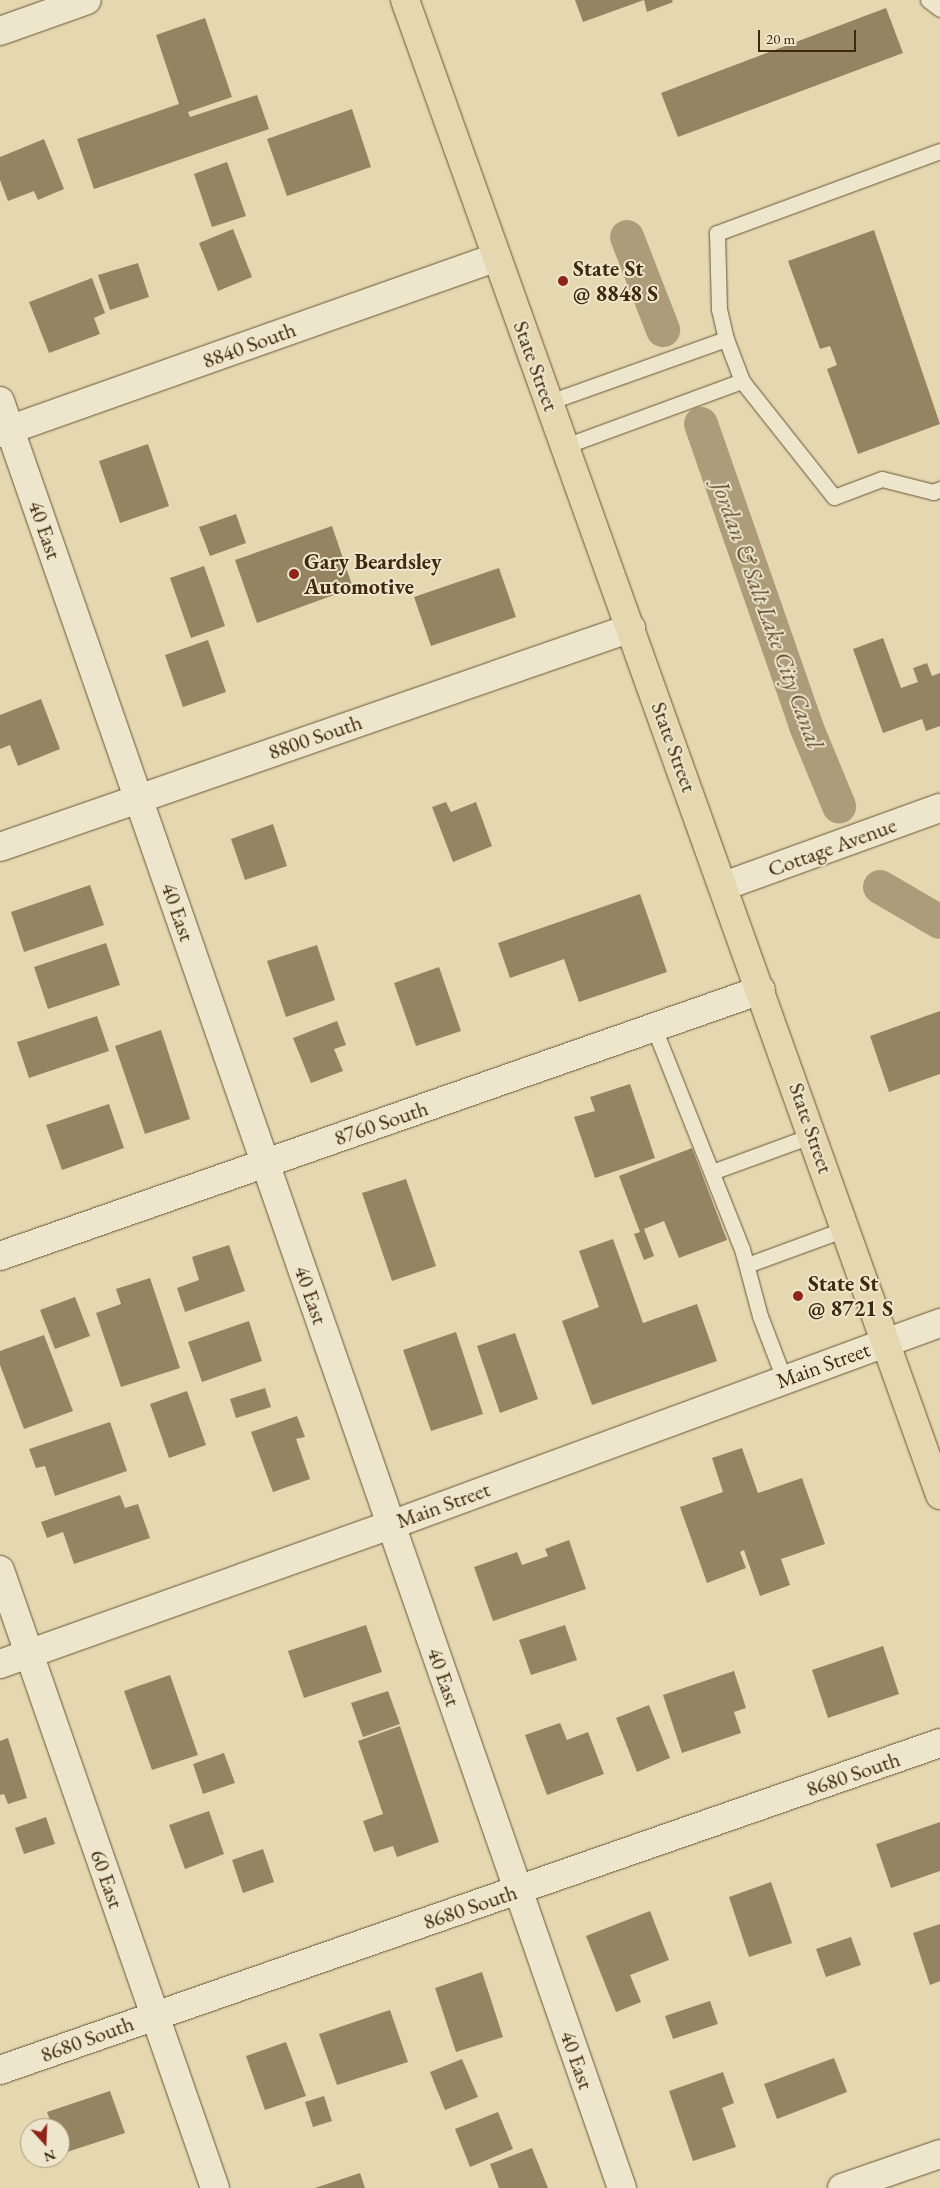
<!DOCTYPE html>
<style>
body{margin:0}
#map{position:relative;width:940px;height:2188px;overflow:hidden;background:#e5d8b1;font-family:"EB Garamond",serif}
div>[style]{position:absolute}
[style*='--x']{left:calc(var(--x)*1px);top:calc(var(--y)*1px);width:calc(var(--w)*1px);rotate:calc(var(--a)*1deg)}
.canal>*{height:34px;margin:-17px;padding:0 17px;transform-origin:17px;border-radius:17px;background:#ad9c79}
.building>*{inset:0;background:#958461}
.roads{filter:drop-shadow(0 0 1px #685434) drop-shadow(0 0 1px #685434)}
.lane>*{height:15px;margin:-7.5px;padding:0 7.5px;transform-origin:7.5px;border-radius:7.5px;background:#eee6cc}
.street>*{height:28px;margin:-14px;padding:0 14px;transform-origin:14px;border-radius:14px;background:#eee6cc}
.secondary>*{height:28px;margin:-14px;padding:0 14px;transform-origin:14px;border-radius:14px;background:#eee6cc}
.primary>*{height:28px;margin:-14px;padding:0 14px;transform-origin:14px;border-radius:14px;background:#e5d8b1}
.dots>*{width:14px;height:14px;translate:-50% -50%;box-sizing:border-box;border:2px solid #eee6cc;border-radius:50%}
span{translate:-50% -50%;white-space:nowrap;text-align:center;line-height:1.15;-webkit-text-stroke:4px #eee6cc;paint-order:stroke}
.poi-label{font-size:22px;color:#3f280b;font-weight:700}
.left{translate:0 -50%;text-align:left}
.street-label{font-size:22px;color:#3f280b}
.water-label{font-size:24px;color:#604b2c;font-style:italic}
.north{position:absolute;left:20px;top:2118px;width:50px;height:50px;box-sizing:border-box;background:#eee6cc;border:1px solid #a89a7f;border-radius:50%;rotate:160deg;font-size:14px;font-weight:700;line-height:20px;text-align:center;color:#3f280b}
.north::after{content:'';display:block;margin:auto;width:18px;height:22px;background:#8f2418;clip-path:polygon(50% 0,100% 100%,50% 72%,0 100%)}
.scale{position:absolute;left:758px;top:30px;width:98px;height:22px;box-sizing:border-box;border:2px solid #3f280b;border-top:0;padding-left:6px;font-size:15px;line-height:18px;white-space:nowrap;color:#3f280b;-webkit-text-stroke:4px #eee6cc;paint-order:stroke}
</style>
<div id="map">
<div class="canal">
<i style="--x:627;--y:237;--w:100;--a:68.8"></i>
<i style="--x:701;--y:424;--w:320;--a:70.8"></i>
<i style="--x:806;--y:726;--w:87;--a:67.6"></i>
<i style="--x:880;--y:887;--w:69;--a:30.3"></i>
</div>
<div class="building">
<i style="clip-path:polygon(575px 0,672px 0,673px 2px,647px 12px,644px 0,583px 22px)"></i>
<i style="clip-path:polygon(886px 8px,903px 53px,678px 137px,661px 93px)"></i>
<i style="clip-path:polygon(205px 18px,232px 97px,188px 112px,190px 117px,257px 95px,269px 129px,94px 189px,77px 139px,179px 104px,156px 35px)"></i>
<i style="clip-path:polygon(352px 109px,371px 167px,287px 196px,267px 139px)"></i>
<i style="clip-path:polygon(44px 139px,64px 189px,38px 200px,34px 191px,8px 201px,0 180px,0 157px)"></i>
<i style="clip-path:polygon(227px 162px,246px 216px,212px 227px,194px 174px)"></i>
<i style="clip-path:polygon(233px 229px,252px 277px,218px 291px,199px 243px)"></i>
<i style="clip-path:polygon(874px 230px,940px 424px,858px 454px,827px 369px,837px 365px,830px 346px,820px 349px,788px 261px)"></i>
<i style="clip-path:polygon(138px 263px,149px 297px,110px 310px,98px 275px)"></i>
<i style="clip-path:polygon(92px 278px,105px 313px,94px 318px,100px 334px,49px 353px,29px 302px)"></i>
<i style="clip-path:polygon(148px 444px,169px 506px,120px 523px,99px 461px)"></i>
<i style="clip-path:polygon(236px 514px,246px 543px,210px 556px,199px 527px)"></i>
<i style="clip-path:polygon(332px 526px,353px 588px,257px 623px,235px 560px)"></i>
<i style="clip-path:polygon(204px 566px,225px 626px,191px 638px,170px 578px)"></i>
<i style="clip-path:polygon(499px 568px,516px 617px,431px 646px,414px 597px)"></i>
<i style="clip-path:polygon(883px 638px,901px 688px,918px 682px,913px 668px,927px 663px,932px 676px,940px 673px,940px 726px,926px 731px,922px 719px,883px 733px,853px 649px)"></i>
<i style="clip-path:polygon(208px 640px,226px 692px,183px 707px,165px 655px)"></i>
<i style="clip-path:polygon(41px 699px,60px 749px,18px 766px,10px 745px,0 749px,0 715px)"></i>
<i style="clip-path:polygon(446px 802px,451px 812px,476px 802px,492px 846px,453px 862px,432px 807px)"></i>
<i style="clip-path:polygon(273px 824px,287px 866px,245px 880px,231px 839px)"></i>
<i style="clip-path:polygon(90px 885px,104px 925px,24px 952px,11px 912px)"></i>
<i style="clip-path:polygon(640px 894px,667px 972px,579px 1002px,564px 959px,510px 978px,498px 943px)"></i>
<i style="clip-path:polygon(106px 943px,120px 985px,48px 1009px,34px 967px)"></i>
<i style="clip-path:polygon(317px 945px,335px 1000px,286px 1017px,267px 961px)"></i>
<i style="clip-path:polygon(439px 967px,461px 1031px,416px 1046px,394px 983px)"></i>
<i style="clip-path:polygon(940px 1011px,940px 1074px,889px 1092px,870px 1036px)"></i>
<i style="clip-path:polygon(97px 1016px,109px 1051px,29px 1078px,17px 1042px)"></i>
<i style="clip-path:polygon(337px 1021px,346px 1045px,334px 1049px,343px 1071px,311px 1083px,293px 1038px)"></i>
<i style="clip-path:polygon(161px 1030px,190px 1119px,145px 1134px,115px 1046px)"></i>
<i style="clip-path:polygon(630px 1084px,655px 1158px,595px 1178px,574px 1117px,595px 1111px,590px 1097px)"></i>
<i style="clip-path:polygon(109px 1104px,124px 1148px,62px 1170px,46px 1125px)"></i>
<i style="clip-path:polygon(692px 1148px,727px 1240px,679px 1258px,664px 1221px,644px 1229px,654px 1256px,644px 1260px,634px 1234px,640px 1232px,619px 1176px)"></i>
<i style="clip-path:polygon(406px 1179px,436px 1266px,392px 1281px,362px 1193px)"></i>
<i style="clip-path:polygon(613px 1239px,643px 1323px,697px 1304px,717px 1361px,592px 1405px,562px 1321px,599px 1307px,579px 1251px)"></i>
<i style="clip-path:polygon(229px 1245px,245px 1291px,185px 1312px,177px 1288px,199px 1280px,192px 1257px)"></i>
<i style="clip-path:polygon(150px 1278px,180px 1368px,121px 1387px,96px 1313px,121px 1304px,116px 1289px)"></i>
<i style="clip-path:polygon(75px 1297px,90px 1336px,55px 1349px,40px 1310px)"></i>
<i style="clip-path:polygon(249px 1321px,262px 1361px,202px 1382px,188px 1342px)"></i>
<i style="clip-path:polygon(456px 1332px,483px 1414px,431px 1431px,403px 1350px)"></i>
<i style="clip-path:polygon(515px 1333px,538px 1399px,500px 1413px,477px 1346px)"></i>
<i style="clip-path:polygon(44px 1335px,73px 1411px,24px 1429px,0 1365px,0 1351px)"></i>
<i style="clip-path:polygon(265px 1388px,271px 1407px,236px 1418px,230px 1399px)"></i>
<i style="clip-path:polygon(187px 1391px,206px 1445px,169px 1458px,150px 1404px)"></i>
<i style="clip-path:polygon(297px 1416px,305px 1437px,296px 1439px,310px 1479px,273px 1492px,251px 1432px)"></i>
<i style="clip-path:polygon(110px 1422px,127px 1471px,55px 1496px,45px 1466px,36px 1468px,29px 1449px)"></i>
<i style="clip-path:polygon(742px 1448px,758px 1493px,802px 1478px,825px 1544px,781px 1559px,790px 1585px,760px 1596px,744px 1550px,740px 1552px,746px 1568px,707px 1583px,680px 1507px,723px 1492px,712px 1458px)"></i>
<i style="clip-path:polygon(120px 1495px,125px 1508px,138px 1504px,150px 1538px,74px 1564px,63px 1532px,47px 1538px,41px 1522px)"></i>
<i style="clip-path:polygon(569px 1540px,586px 1589px,493px 1621px,474px 1567px,517px 1552px,522px 1565px,548px 1556px,545px 1549px)"></i>
<i style="clip-path:polygon(366px 1625px,382px 1672px,304px 1698px,288px 1651px)"></i>
<i style="clip-path:polygon(565px 1625px,577px 1660px,531px 1675px,519px 1640px)"></i>
<i style="clip-path:polygon(883px 1646px,899px 1694px,828px 1718px,812px 1670px)"></i>
<i style="clip-path:polygon(734px 1671px,746px 1708px,734px 1712px,741px 1733px,682px 1753px,663px 1695px)"></i>
<i style="clip-path:polygon(170px 1675px,198px 1755px,152px 1770px,124px 1691px)"></i>
<i style="clip-path:polygon(388px 1691px,400px 1724px,363px 1737px,351px 1703px)"></i>
<i style="clip-path:polygon(649px 1705px,670px 1758px,637px 1772px,616px 1718px)"></i>
<i style="clip-path:polygon(560px 1723px,567px 1740px,588px 1732px,604px 1774px,547px 1795px,525px 1735px)"></i>
<i style="clip-path:polygon(400px 1726px,439px 1842px,397px 1857px,393px 1846px,374px 1852px,363px 1821px,383px 1814px,358px 1741px)"></i>
<i style="clip-path:polygon(8px 1738px,27px 1798px,8px 1804px,4px 1794px,0 1795px,0 1741px)"></i>
<i style="clip-path:polygon(224px 1753px,235px 1783px,203px 1794px,193px 1764px)"></i>
<i style="clip-path:polygon(209px 1811px,224px 1854px,185px 1869px,169px 1825px)"></i>
<i style="clip-path:polygon(46px 1817px,55px 1844px,24px 1854px,15px 1828px)"></i>
<i style="clip-path:polygon(940px 1822px,940px 1871px,891px 1888px,876px 1844px)"></i>
<i style="clip-path:polygon(263px 1849px,274px 1882px,243px 1893px,232px 1860px)"></i>
<i style="clip-path:polygon(771px 1882px,792px 1943px,749px 1957px,729px 1897px)"></i>
<i style="clip-path:polygon(650px 1911px,669px 1960px,630px 1975px,641px 2002px,616px 2012px,586px 1936px)"></i>
<i style="clip-path:polygon(940px 1924px,940px 1981px,930px 1985px,913px 1933px)"></i>
<i style="clip-path:polygon(851px 1937px,861px 1965px,826px 1977px,816px 1949px)"></i>
<i style="clip-path:polygon(482px 1972px,503px 2037px,456px 2052px,435px 1988px)"></i>
<i style="clip-path:polygon(710px 2001px,718px 2024px,673px 2039px,665px 2016px)"></i>
<i style="clip-path:polygon(390px 2010px,408px 2062px,337px 2085px,319px 2034px)"></i>
<i style="clip-path:polygon(286px 2042px,306px 2096px,265px 2110px,246px 2056px)"></i>
<i style="clip-path:polygon(834px 2058px,847px 2092px,777px 2119px,764px 2084px)"></i>
<i style="clip-path:polygon(462px 2059px,478px 2097px,445px 2110px,430px 2072px)"></i>
<i style="clip-path:polygon(723px 2072px,734px 2103px,722px 2108px,736px 2147px,693px 2161px,669px 2091px)"></i>
<i style="clip-path:polygon(110px 2091px,125px 2133px,61px 2154px,60px 2128px,53px 2128px,47px 2112px)"></i>
<i style="clip-path:polygon(324px 2096px,332px 2121px,313px 2127px,305px 2102px)"></i>
<i style="clip-path:polygon(498px 2112px,513px 2149px,470px 2167px,455px 2129px)"></i>
<i style="clip-path:polygon(532px 2148px,548px 2188px,499px 2188px,490px 2164px)"></i>
<i style="clip-path:polygon(360px 2173px,365px 2188px,315px 2188px)"></i>
</div>
<div class="roads">
<div class="lane">
<i style="--x:928;--y:0;--w:15;--a:37"></i>
<i style="--x:940;--y:151;--w:238;--a:159.8"></i>
<i style="--x:717;--y:233;--w:76;--a:88.5"></i>
<i style="--x:719;--y:309;--w:31;--a:77"></i>
<i style="--x:726;--y:339;--w:45;--a:69.1"></i>
<i style="--x:742;--y:381;--w:148;--a:51.6"></i>
<i style="--x:834;--y:497;--w:51;--a:-20.6"></i>
<i style="--x:882;--y:479;--w:53;--a:14.3"></i>
<i style="--x:933;--y:492;--w:8;--a:-23"></i>
<i style="--x:549;--y:402;--w:188;--a:-19.6"></i>
<i style="--x:565;--y:446;--w:189;--a:-20.2"></i>
<i style="--x:654;--y:1028;--w:238;--a:68.3"></i>
<i style="--x:742;--y:1249;--w:69;--a:75"></i>
<i style="--x:760;--y:1316;--w:67;--a:69.1"></i>
<i style="--x:712;--y:1172;--w:108;--a:-20.1"></i>
<i style="--x:747;--y:1265;--w:104;--a:-20.2"></i>
</div>
<div class="street">
<i style="--x:0;--y:31;--w:92;--a:-19.6"></i>
<i style="--x:0;--y:401;--w:1892;--a:70.81"></i>
<i style="--x:0;--y:433;--w:527;--a:-19.5"></i>
<i style="--x:724;--y:886;--w:230;--a:-19.9"></i>
<i style="--x:0;--y:1256;--w:806;--a:-19.27"></i>
<i style="--x:885;--y:1343;--w:59;--a:-20"></i>
<i style="--x:0;--y:1570;--w:654;--a:70.82"></i>
<i style="--x:842;--y:2188;--w:104;--a:-19.1"></i>
</div>
<div class="secondary">
<i style="--x:0;--y:847;--w:668;--a:-19.14"></i>
<i style="--x:0;--y:1664;--w:415;--a:-19.6"></i>
<i style="--x:391;--y:1525;--w:526;--a:-20.22"></i>
<i style="--x:0;--y:2070;--w:995;--a:-19.18"></i>
</div>
<div class="primary">
<i style="--x:405;--y:0;--w:1588;--a:70.31"></i>
</div>
</div>
<div class="dots">
<i style="left:563px;top:281px;background:#8f2418"></i>
<i style="left:294px;top:574px;background:#8f2418"></i>
<i style="left:798px;top:1296px;background:#8f2418"></i>
</div>
<div class="poi-label">
<span class="left" style="left:573px;top:281px">State St<br>@ 8848 S</span>
<span class="left" style="left:304px;top:574px">Gary Beardsley<br>Automotive</span>
<span class="left" style="left:808px;top:1296px">State St<br>@ 8721 S</span>
</div>
<div class="street-label">
<span style="left:249px;top:345px;rotate:-20deg">8840 South</span>
<span style="left:536px;top:366px;rotate:70deg">State Street</span>
<span style="left:45px;top:530px;rotate:71deg">40 East</span>
<span style="left:315px;top:737px;rotate:-19deg">8800 South</span>
<span style="left:674px;top:747px;rotate:70deg">State Street</span>
<span style="left:832px;top:847px;rotate:-20deg">Cottage Avenue</span>
<span style="left:178px;top:912px;rotate:71deg">40 East</span>
<span style="left:381px;top:1123px;rotate:-19deg">8760 South</span>
<span style="left:811px;top:1128px;rotate:71deg">State Street</span>
<span style="left:311px;top:1295px;rotate:71deg">40 East</span>
<span style="left:823px;top:1365px;rotate:-20deg">Main Street</span>
<span style="left:443px;top:1505px;rotate:-20deg">Main Street</span>
<span style="left:444px;top:1677px;rotate:71deg">40 East</span>
<span style="left:853px;top:1774px;rotate:-19deg">8680 South</span>
<span style="left:107px;top:1879px;rotate:71deg">60 East</span>
<span style="left:470px;top:1907px;rotate:-19deg">8680 South</span>
<span style="left:87px;top:2039px;rotate:-20deg">8680 South</span>
<span style="left:577px;top:2060px;rotate:71deg">40 East</span>
</div>
<div class="water-label">
<span style="left:768px;top:615px;rotate:70deg">Jordan &amp; Salt Lake City Canal</span>
</div>
<div class="north">N</div>
<div class="scale">20 m</div>
</div>
